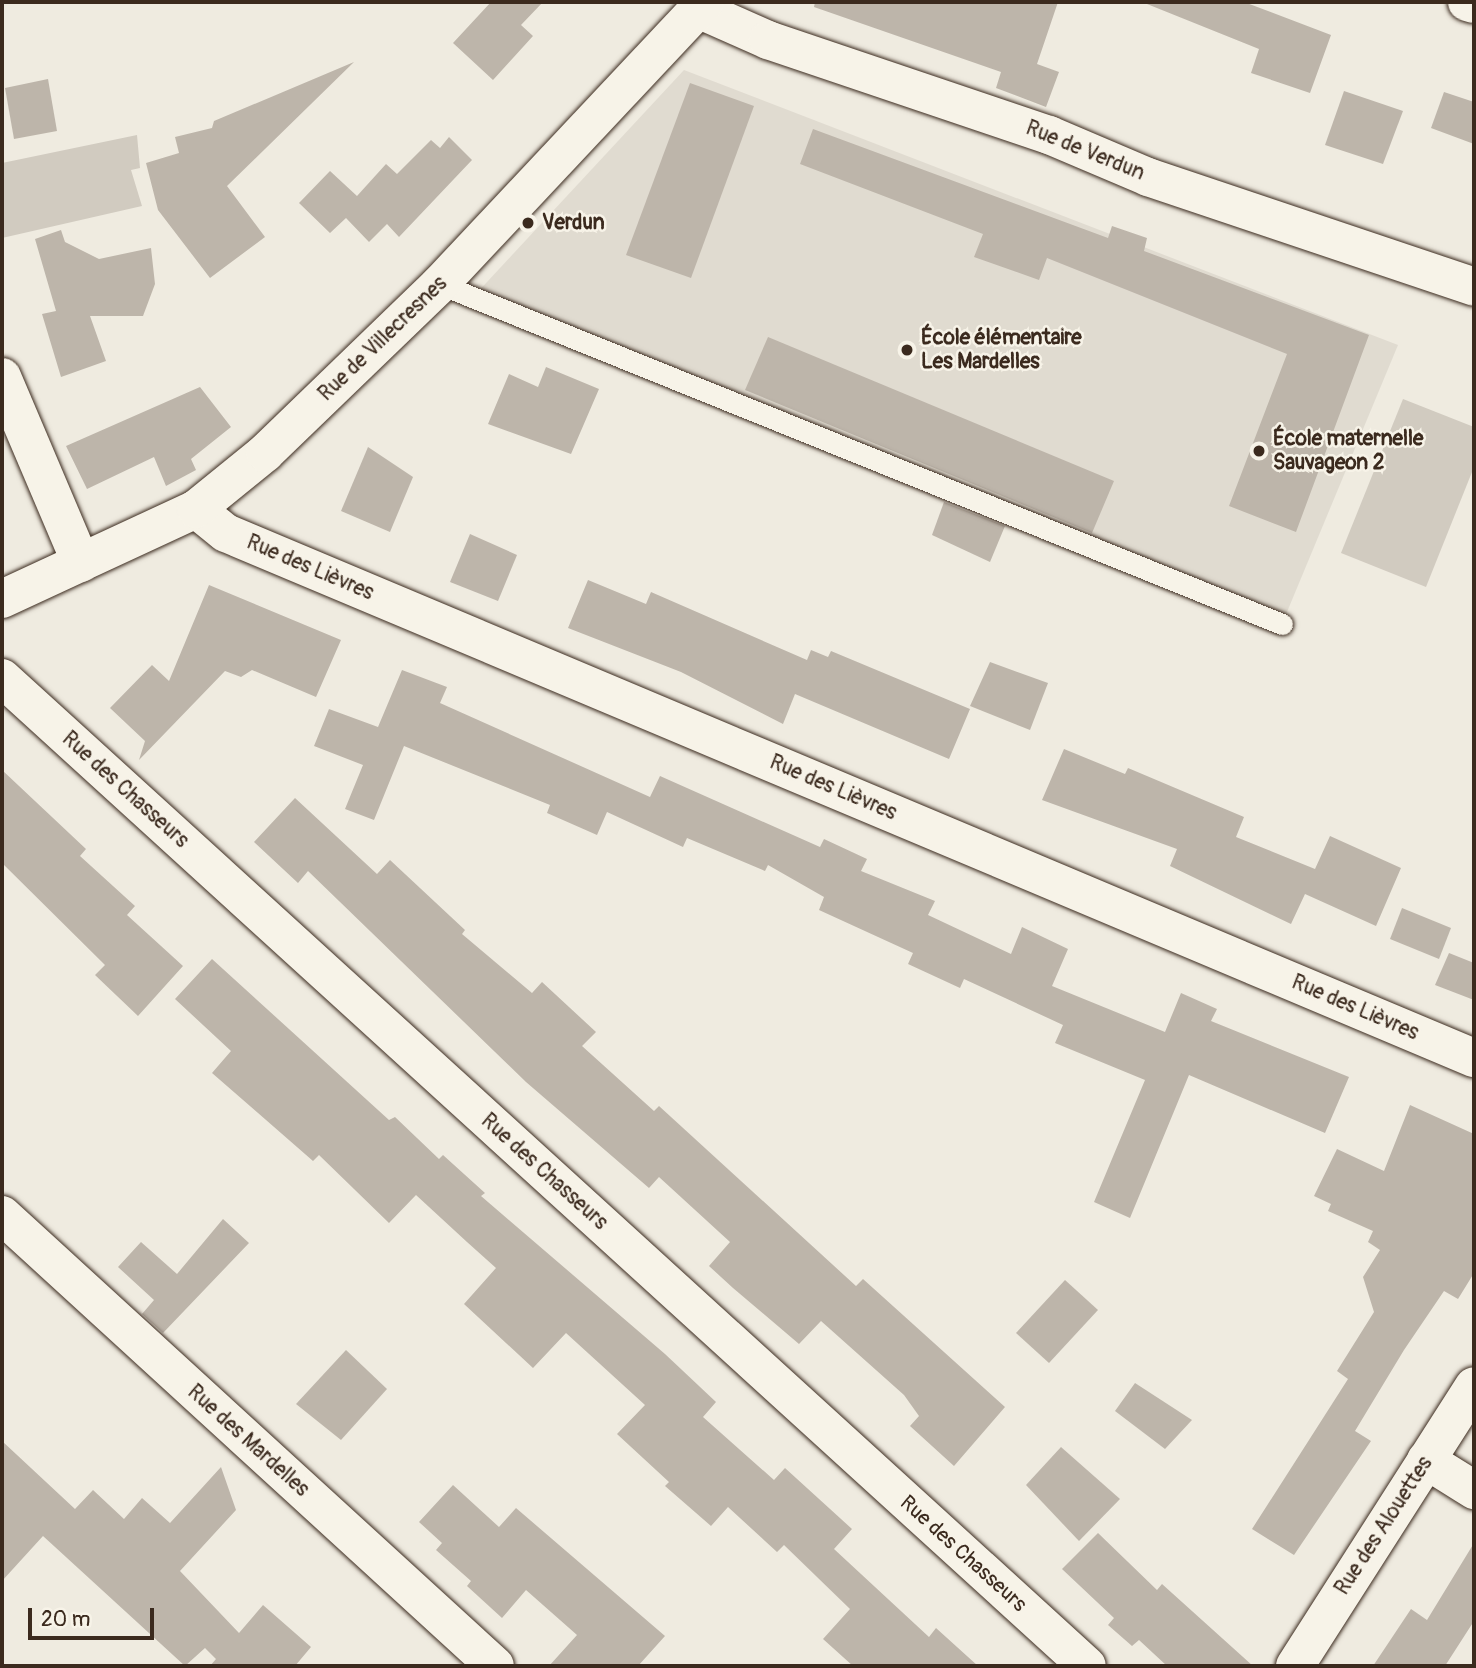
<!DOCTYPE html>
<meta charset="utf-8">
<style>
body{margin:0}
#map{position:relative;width:1476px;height:1668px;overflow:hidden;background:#efebe0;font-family:Pangolin,sans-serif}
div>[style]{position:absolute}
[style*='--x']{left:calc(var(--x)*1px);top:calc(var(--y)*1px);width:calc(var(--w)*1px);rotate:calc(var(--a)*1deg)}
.built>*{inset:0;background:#e0dbd0}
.green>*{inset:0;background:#d1cbc0}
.building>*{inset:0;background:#bdb5aa}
.roads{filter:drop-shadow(0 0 2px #3b2a1e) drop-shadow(0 0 2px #3b2a1e)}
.lane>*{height:21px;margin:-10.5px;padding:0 10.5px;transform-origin:10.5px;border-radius:10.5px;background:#f7f3e8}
.street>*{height:38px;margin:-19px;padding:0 19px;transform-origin:19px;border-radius:19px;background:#f7f3e8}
.secondary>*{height:38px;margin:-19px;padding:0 19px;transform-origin:19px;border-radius:19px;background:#f7f3e8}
.dots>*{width:19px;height:19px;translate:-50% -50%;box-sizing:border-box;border:4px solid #f7f3e8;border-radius:50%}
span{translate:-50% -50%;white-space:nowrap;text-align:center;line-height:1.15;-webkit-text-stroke:5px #f7f3e8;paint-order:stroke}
.street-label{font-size:21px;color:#3b2a1e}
.poi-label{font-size:21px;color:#3b2a1e;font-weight:700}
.left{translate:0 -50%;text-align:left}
.frame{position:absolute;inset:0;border:4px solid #3b2a1e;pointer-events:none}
.scale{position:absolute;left:28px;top:1608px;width:126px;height:32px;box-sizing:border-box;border:4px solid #3b2a1e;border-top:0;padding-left:9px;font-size:21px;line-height:24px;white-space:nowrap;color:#3b2a1e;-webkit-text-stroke:5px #f7f3e8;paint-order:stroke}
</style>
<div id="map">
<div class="built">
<i style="clip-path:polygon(684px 70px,1398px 345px,1282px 624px,474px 296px)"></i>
</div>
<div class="green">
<i style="clip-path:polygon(137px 135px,140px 168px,131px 170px,142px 206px,2px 238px,2px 163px)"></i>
<i style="clip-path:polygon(1403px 399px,1474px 427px,1474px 467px,1426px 587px,1341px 553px)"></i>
</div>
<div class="building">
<i style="clip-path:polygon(491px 2px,543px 2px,521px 25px,533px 36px,493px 80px,453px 43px)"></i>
<i style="clip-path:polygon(815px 2px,1058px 2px,1037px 64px,1059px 72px,1046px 107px,996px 88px,1001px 72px,814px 7px)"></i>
<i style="clip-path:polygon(1142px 2px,1244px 2px,1331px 35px,1310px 93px,1251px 73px,1259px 49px)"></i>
<i style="clip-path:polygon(354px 62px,227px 186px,265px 237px,210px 278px,158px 210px,146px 163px,179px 153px,175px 137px,212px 128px,214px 121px)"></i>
<i style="clip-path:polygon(48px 79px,57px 131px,14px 139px,5px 88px)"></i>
<i style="clip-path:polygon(690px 83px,754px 106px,691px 278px,626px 255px)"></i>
<i style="clip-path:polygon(1344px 91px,1403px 111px,1383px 164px,1325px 145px)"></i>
<i style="clip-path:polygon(1444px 92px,1474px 102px,1474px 144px,1431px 128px)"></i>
<i style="clip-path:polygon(813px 129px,1108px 238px,1112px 226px,1147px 238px,1144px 251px,1369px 335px,1296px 532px,1229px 506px,1287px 354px,1047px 258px,1039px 280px,974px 257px,983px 234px,800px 164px)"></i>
<i style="clip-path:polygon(449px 137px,472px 160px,399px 237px,387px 224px,369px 242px,346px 218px,330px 233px,299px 203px,330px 171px,357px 196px,386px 164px,397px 174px,431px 140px,440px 148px)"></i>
<i style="clip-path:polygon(61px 230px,65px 242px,99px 259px,151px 248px,155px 284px,143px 316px,90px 316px,106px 361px,61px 377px,42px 314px,56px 311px,35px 239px)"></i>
<i style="clip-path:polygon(768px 337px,1114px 481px,1092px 533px,745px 390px)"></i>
<i style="clip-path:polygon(546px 367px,599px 389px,571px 454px,488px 424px,509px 374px,538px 387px)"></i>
<i style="clip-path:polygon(200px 387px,231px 427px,191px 459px,196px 470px,166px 486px,154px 457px,87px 489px,66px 446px)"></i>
<i style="clip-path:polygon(368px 447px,413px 477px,390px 532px,341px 511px)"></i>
<i style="clip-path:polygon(944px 502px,1005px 526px,990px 562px,932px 535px)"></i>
<i style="clip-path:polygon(470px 534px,517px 555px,498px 601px,450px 582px)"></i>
<i style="clip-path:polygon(588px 580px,646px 604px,651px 592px,807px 660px,811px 650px,828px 657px,831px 651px,970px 709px,949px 759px,795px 694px,783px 724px,681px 672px,568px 628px)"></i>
<i style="clip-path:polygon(209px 585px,341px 640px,316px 697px,252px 670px,241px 677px,225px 671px,139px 760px,145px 741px,110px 708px,152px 665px,169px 681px)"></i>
<i style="clip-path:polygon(990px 662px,1048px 683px,1030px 730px,970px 706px)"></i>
<i style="clip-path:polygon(402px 670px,447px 687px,440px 703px,650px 797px,660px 776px,820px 847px,824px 839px,867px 859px,861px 871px,935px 901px,928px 915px,1011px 954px,1022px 927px,1068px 949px,1052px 986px,1165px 1032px,1181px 993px,1217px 1009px,1211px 1021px,1349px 1077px,1325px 1133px,1189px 1075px,1130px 1218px,1094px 1202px,1145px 1080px,1055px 1043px,1063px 1025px,964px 979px,960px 988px,908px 964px,913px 953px,819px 910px,824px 897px,768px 865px,765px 871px,687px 838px,683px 847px,607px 812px,597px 835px,547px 813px,550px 805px,404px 746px,374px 820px,345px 809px,363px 765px,314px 746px,329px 709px,378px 727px)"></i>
<i style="clip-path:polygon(1064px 749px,1125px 774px,1128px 768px,1244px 817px,1236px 837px,1315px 869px,1330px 836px,1401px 868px,1376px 926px,1305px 894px,1291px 924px,1170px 866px,1177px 849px,1042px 800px)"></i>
<i style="clip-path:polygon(2px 770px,86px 849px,80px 856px,135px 906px,127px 915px,183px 966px,138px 1016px,95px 975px,105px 965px,2px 863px)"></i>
<i style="clip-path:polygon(295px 798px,377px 874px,390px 860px,465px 930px,462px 934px,532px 993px,542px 982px,596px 1032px,582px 1046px,654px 1111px,659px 1106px,856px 1286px,863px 1279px,1005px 1407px,954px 1466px,910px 1426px,919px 1416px,904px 1395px,821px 1321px,799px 1344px,733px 1288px,709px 1266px,730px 1242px,659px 1177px,649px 1188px,526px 1082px,308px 871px,298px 883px,254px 842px)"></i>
<i style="clip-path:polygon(1402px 908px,1451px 928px,1439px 959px,1390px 939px)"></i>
<i style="clip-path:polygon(1449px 953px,1474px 963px,1474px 1000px,1435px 985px)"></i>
<i style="clip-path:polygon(212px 959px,389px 1120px,395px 1117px,439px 1159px,443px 1155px,485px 1193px,481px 1196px,665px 1354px,716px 1402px,703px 1417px,774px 1480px,785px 1468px,852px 1529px,834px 1549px,929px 1637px,936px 1628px,978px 1666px,853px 1666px,823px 1639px,850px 1609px,784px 1545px,777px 1552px,728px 1507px,711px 1526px,665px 1486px,669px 1482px,617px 1434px,645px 1405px,566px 1333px,533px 1368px,464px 1304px,496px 1268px,467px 1242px,416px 1195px,389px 1223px,319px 1155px,313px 1161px,212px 1073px,231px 1051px,175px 999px)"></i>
<i style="clip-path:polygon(1410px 1105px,1474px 1134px,1474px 1273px,1458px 1299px,1444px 1291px,1404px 1350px,1355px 1431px,1371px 1441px,1294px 1555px,1252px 1529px,1348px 1379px,1337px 1371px,1374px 1312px,1363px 1277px,1380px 1250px,1368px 1242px,1373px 1231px,1328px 1211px,1331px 1204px,1314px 1196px,1337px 1149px,1384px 1171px)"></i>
<i style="clip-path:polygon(223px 1219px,249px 1243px,163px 1333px,142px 1314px,154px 1300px,118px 1267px,141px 1242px,177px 1274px)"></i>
<i style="clip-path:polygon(1065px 1280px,1098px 1310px,1049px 1363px,1016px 1333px)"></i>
<i style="clip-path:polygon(346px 1350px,387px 1389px,341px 1440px,296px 1404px)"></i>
<i style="clip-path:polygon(1135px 1383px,1192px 1420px,1165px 1449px,1115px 1411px)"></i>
<i style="clip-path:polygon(2px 1441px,75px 1509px,93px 1490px,124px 1519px,142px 1498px,170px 1523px,221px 1467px,236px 1510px,180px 1571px,239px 1633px,263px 1605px,311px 1647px,295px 1666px,210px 1666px,216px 1659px,205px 1648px,185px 1666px,43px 1536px,2px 1581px)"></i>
<i style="clip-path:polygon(1061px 1447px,1120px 1499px,1079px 1541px,1026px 1485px)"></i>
<i style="clip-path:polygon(453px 1485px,499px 1527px,516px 1508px,665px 1636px,638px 1666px,549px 1666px,577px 1635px,526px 1590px,502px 1618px,467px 1586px,471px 1581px,436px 1550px,442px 1543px,419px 1522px)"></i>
<i style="clip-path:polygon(1098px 1533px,1157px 1590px,1162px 1584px,1253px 1666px,1167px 1666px,1139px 1640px,1132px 1646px,1108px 1625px,1114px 1618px,1062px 1569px)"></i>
<i style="clip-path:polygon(1474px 1543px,1474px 1621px,1445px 1666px,1373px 1666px,1411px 1609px,1427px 1620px)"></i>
</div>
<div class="roads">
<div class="lane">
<i style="--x:440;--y:284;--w:908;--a:21.99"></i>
</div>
<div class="street">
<i style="--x:1467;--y:2;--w:7;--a:16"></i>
<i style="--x:698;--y:9;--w:77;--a:23.9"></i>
<i style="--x:768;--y:40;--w:297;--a:18.7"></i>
<i style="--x:1049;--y:135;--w:108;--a:23"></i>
<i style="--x:1148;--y:177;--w:344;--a:18.6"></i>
<i style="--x:2;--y:377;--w:202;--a:67"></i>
<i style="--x:196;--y:509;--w:38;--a:39"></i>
<i style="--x:226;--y:533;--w:1354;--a:22.82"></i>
<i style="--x:2;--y:678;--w:1467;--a:42.32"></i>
<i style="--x:2;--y:1215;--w:668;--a:42.45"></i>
<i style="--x:1426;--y:1460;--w:57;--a:32"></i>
<i style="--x:1295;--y:1666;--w:332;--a:-57.4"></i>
</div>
<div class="secondary">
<i style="--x:2;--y:599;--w:214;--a:-24.9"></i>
<i style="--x:196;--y:509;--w:89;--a:-39.1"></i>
<i style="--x:265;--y:453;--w:243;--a:-44"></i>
<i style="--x:440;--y:284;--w:387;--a:-46.8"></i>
</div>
</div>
<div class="dots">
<i style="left:528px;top:223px;background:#3b2a1e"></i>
<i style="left:907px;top:350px;background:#3b2a1e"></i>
<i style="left:1259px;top:451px;background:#3b2a1e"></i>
</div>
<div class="street-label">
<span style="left:1085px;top:151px;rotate:22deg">Rue de Verdun</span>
<span style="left:383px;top:339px;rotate:-44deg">Rue de Villecresnes</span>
<span style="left:310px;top:568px;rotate:23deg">Rue des Lièvres</span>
<span style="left:833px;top:788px;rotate:23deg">Rue des Lièvres</span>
<span style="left:125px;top:790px;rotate:42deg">Rue des Chasseurs</span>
<span style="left:1355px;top:1008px;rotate:23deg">Rue des Lièvres</span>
<span style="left:544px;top:1172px;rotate:42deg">Rue des Chasseurs</span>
<span style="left:248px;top:1441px;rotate:42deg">Rue des Mardelles</span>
<span style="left:1384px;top:1526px;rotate:-57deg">Rue des Alouettes</span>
<span style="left:963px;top:1554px;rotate:42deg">Rue des Chasseurs</span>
</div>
<div class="poi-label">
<span class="left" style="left:542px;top:223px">Verdun</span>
<span class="left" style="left:921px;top:350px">École élémentaire<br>Les Mardelles</span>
<span class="left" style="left:1273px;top:451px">École maternelle<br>Sauvageon 2</span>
</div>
<div class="frame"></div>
<div class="scale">20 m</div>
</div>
